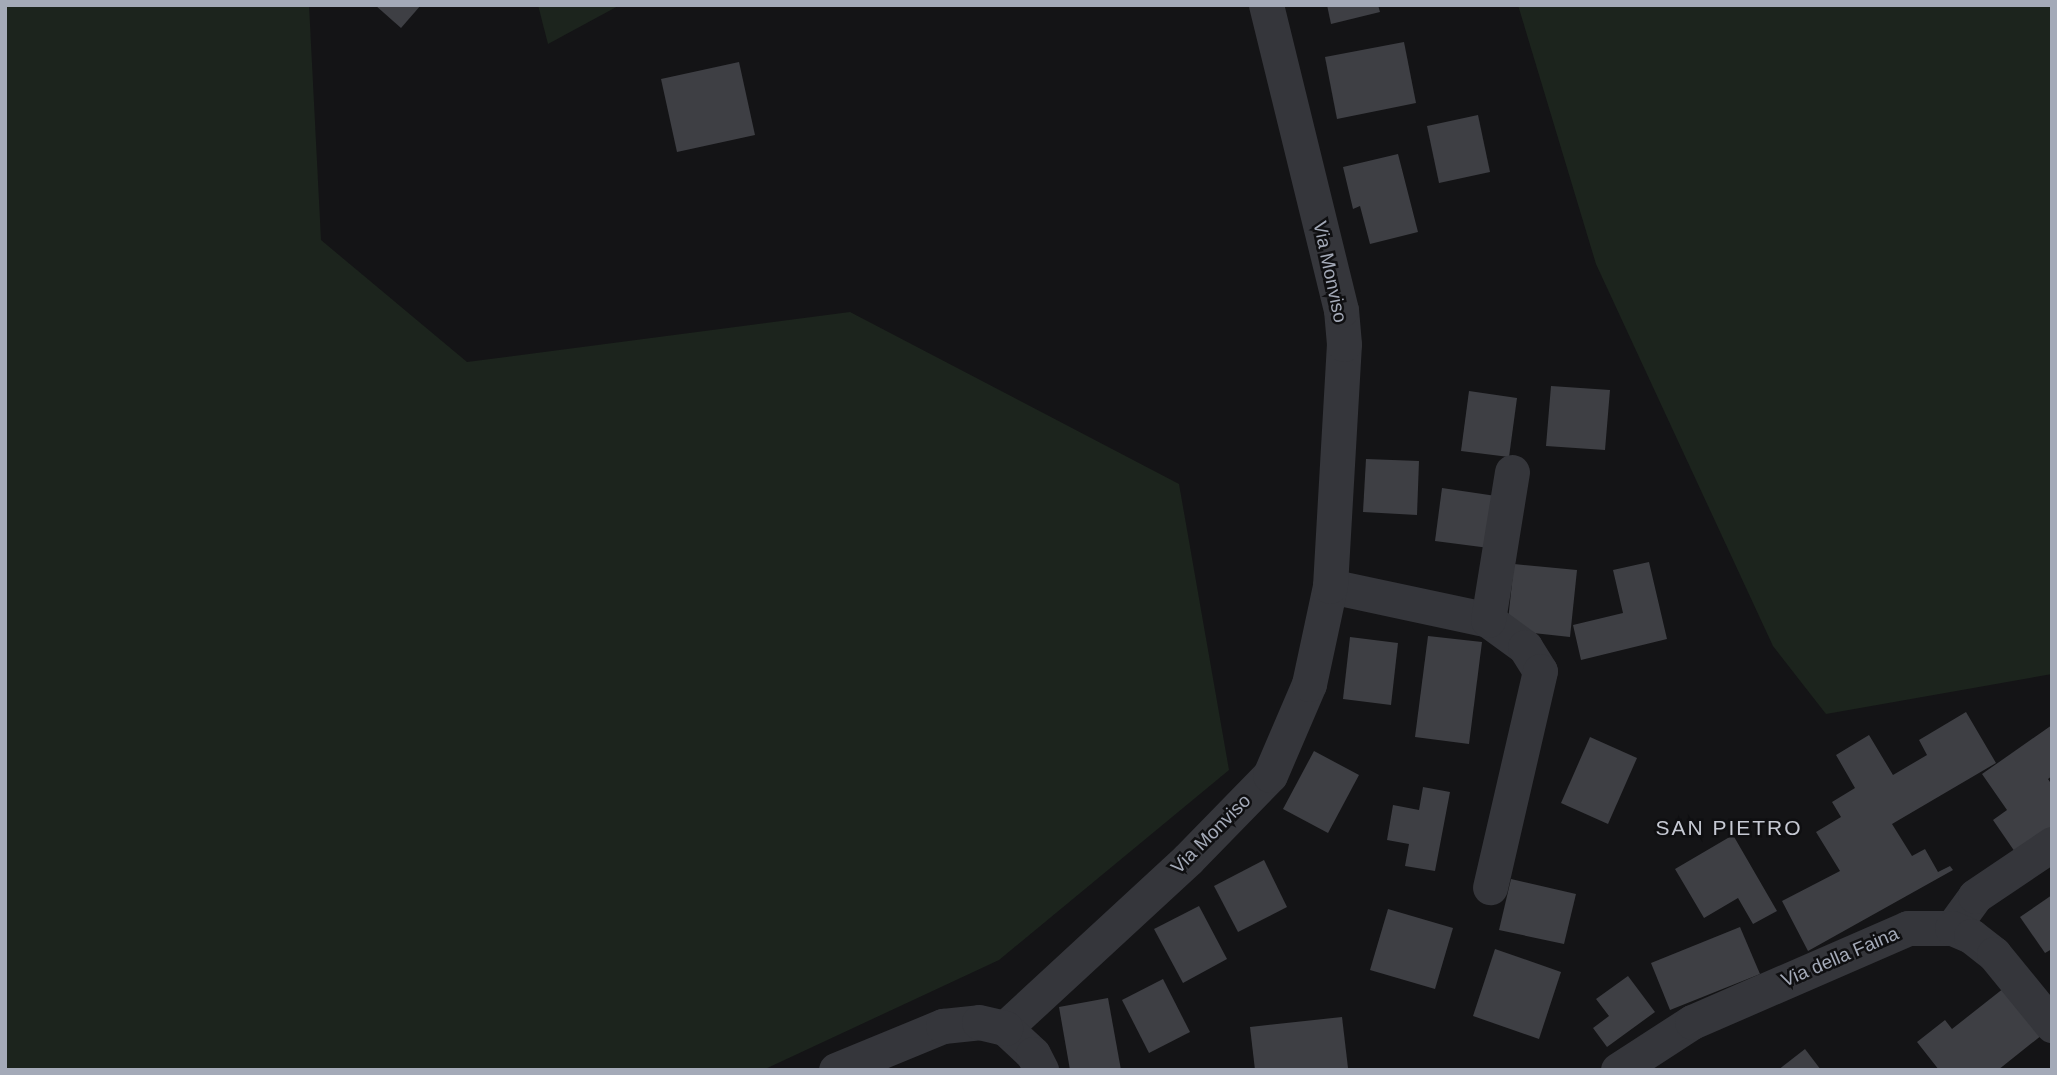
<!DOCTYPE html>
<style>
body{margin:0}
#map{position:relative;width:2057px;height:1075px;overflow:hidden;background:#141416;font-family:Arial,sans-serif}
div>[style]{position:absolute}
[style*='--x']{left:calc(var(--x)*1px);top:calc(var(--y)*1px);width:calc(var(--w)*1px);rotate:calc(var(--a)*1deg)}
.green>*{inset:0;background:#1c241d}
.building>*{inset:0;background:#3e3f44}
.minor>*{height:35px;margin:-17.5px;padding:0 17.5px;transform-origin:17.5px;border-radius:17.5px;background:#35363b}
span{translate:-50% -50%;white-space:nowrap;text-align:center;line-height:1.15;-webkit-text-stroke:5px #0f0f11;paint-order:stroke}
.street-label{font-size:19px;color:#a4aab8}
.neighbourhood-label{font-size:21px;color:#c6c9d3;letter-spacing:2px}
.frame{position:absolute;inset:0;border:7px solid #a4aab8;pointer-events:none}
</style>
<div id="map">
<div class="green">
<i style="clip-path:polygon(5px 5px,309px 5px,321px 240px,467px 362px,850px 312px,1179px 484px,1229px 770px,999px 960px,763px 1070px,5px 1070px)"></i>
<i style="clip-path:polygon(538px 5px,620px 5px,548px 44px)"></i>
<i style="clip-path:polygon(1518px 5px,2052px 5px,2052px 674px,1826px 714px,1773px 646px,1596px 264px)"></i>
</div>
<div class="building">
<i style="clip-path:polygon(375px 5px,421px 5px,401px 28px)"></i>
<i style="clip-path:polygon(1327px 5px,1378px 5px,1380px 12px,1331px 24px)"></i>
<i style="clip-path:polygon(1404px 42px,1416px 103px,1337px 119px,1325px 57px)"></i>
<i style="clip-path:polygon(739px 62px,755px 135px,677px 152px,661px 79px)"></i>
<i style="clip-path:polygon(1478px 115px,1490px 172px,1439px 183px,1427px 126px)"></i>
<i style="clip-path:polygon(1398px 154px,1418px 232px,1370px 244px,1360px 206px,1353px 209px,1343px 167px)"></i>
<i style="clip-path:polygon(1551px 386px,1610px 390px,1605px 450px,1546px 446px)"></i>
<i style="clip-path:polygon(1469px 391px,1517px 398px,1509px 457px,1461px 451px)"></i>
<i style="clip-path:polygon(1366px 459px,1419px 461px,1417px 515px,1363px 512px)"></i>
<i style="clip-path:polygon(1442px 488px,1496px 496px,1489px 548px,1435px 541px)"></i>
<i style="clip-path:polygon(1649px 562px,1667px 639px,1581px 660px,1573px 625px,1623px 613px,1613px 570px)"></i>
<i style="clip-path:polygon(1514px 564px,1577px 570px,1570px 637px,1507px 630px)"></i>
<i style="clip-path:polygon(1428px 636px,1482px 642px,1469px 744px,1415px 737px)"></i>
<i style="clip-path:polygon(1350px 637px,1398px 643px,1391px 705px,1343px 699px)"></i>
<i style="clip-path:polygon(1966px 712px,1996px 763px,1892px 824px,1912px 856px,1925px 849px,1938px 872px,1950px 866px,1953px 870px,1808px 951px,1782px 901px,1840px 871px,1816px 832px,1841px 817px,1832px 802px,1855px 788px,1836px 755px,1869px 735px,1893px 775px,1927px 755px,1919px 740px)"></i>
<i style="clip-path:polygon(2052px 725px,2052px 776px,2048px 779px,2052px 785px,2052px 827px,2015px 852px,1993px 820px,2007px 810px,1982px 774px)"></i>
<i style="clip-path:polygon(1590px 737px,1637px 758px,1608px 824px,1561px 803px)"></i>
<i style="clip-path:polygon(1314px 751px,1359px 775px,1328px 833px,1283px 809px)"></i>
<i style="clip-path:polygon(1423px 787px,1450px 792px,1435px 871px,1405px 866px,1409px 844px,1387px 840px,1393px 805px,1419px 810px)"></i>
<i style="clip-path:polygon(1733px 835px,1777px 911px,1753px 924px,1738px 898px,1704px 918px,1675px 869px)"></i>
<i style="clip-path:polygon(1264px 860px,1287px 907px,1238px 932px,1214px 886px)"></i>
<i style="clip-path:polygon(1511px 879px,1576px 894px,1564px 944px,1499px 930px)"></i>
<i style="clip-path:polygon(2052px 895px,2052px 949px,2045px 953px,2020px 917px)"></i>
<i style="clip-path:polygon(1199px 906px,1227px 959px,1183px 983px,1154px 929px)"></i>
<i style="clip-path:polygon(1388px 909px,1453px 928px,1435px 989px,1370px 970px)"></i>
<i style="clip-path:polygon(1740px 927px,1760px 974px,1670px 1010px,1651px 963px)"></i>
<i style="clip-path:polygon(1495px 949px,1561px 972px,1539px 1039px,1473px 1016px)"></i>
<i style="clip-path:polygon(1628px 976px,1655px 1012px,1607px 1047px,1593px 1028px,1609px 1016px,1596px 999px)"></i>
<i style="clip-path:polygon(1163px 979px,1190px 1032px,1149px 1053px,1122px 1000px)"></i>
<i style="clip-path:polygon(2004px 988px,2042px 1035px,1998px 1070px,1939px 1070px,1917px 1042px,1945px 1020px,1952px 1029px)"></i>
<i style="clip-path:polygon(1108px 998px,1121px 1070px,1070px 1070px,1059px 1007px)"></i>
<i style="clip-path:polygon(1342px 1017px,1348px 1068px,1255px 1070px,1250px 1027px)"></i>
<i style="clip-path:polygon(1805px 1049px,1821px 1070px,1778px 1070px)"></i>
</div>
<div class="minor">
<i style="--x:1330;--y:586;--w:162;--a:12.1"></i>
<i style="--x:1488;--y:620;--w:46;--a:36.1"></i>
<i style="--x:1525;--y:647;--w:28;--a:58"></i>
<i style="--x:1540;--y:671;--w:222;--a:103"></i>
<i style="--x:1488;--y:620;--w:150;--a:-80.8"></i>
<i style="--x:1952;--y:928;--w:39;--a:-54"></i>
<i style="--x:1975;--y:896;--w:93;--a:-34"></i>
<i style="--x:1005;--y:1028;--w:249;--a:-42.7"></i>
<i style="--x:1188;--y:859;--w:117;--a:-45.7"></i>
<i style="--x:1270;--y:775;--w:99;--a:-66.8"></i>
<i style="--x:1309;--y:684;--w:100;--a:-77.9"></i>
<i style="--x:1330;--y:586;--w:242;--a:-86.7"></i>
<i style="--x:1344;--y:344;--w:34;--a:-95"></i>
<i style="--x:1341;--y:310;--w:314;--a:-103.8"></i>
<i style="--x:1005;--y:1028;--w:38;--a:43"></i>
<i style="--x:1033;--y:1054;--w:18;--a:63"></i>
<i style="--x:836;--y:1070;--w:116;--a:-22.4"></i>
<i style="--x:943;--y:1026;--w:36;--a:-6"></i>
<i style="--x:979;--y:1022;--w:27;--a:13"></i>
<i style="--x:1618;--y:1070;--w:88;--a:-33"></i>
<i style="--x:1692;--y:1022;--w:236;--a:-23.5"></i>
<i style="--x:1908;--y:928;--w:44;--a:0"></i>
<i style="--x:1952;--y:928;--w:21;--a:23"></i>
<i style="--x:1971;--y:936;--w:29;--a:38"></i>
<i style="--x:1994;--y:954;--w:92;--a:50.8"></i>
</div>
<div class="street-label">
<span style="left:1330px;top:272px;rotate:78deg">Via Monviso</span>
<span style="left:1211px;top:834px;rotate:-45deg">Via Monviso</span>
<span style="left:1840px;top:957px;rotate:-23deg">Via della Faina</span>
</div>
<div class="neighbourhood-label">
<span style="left:1729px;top:828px">SAN PIETRO</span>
</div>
<div class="frame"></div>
</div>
